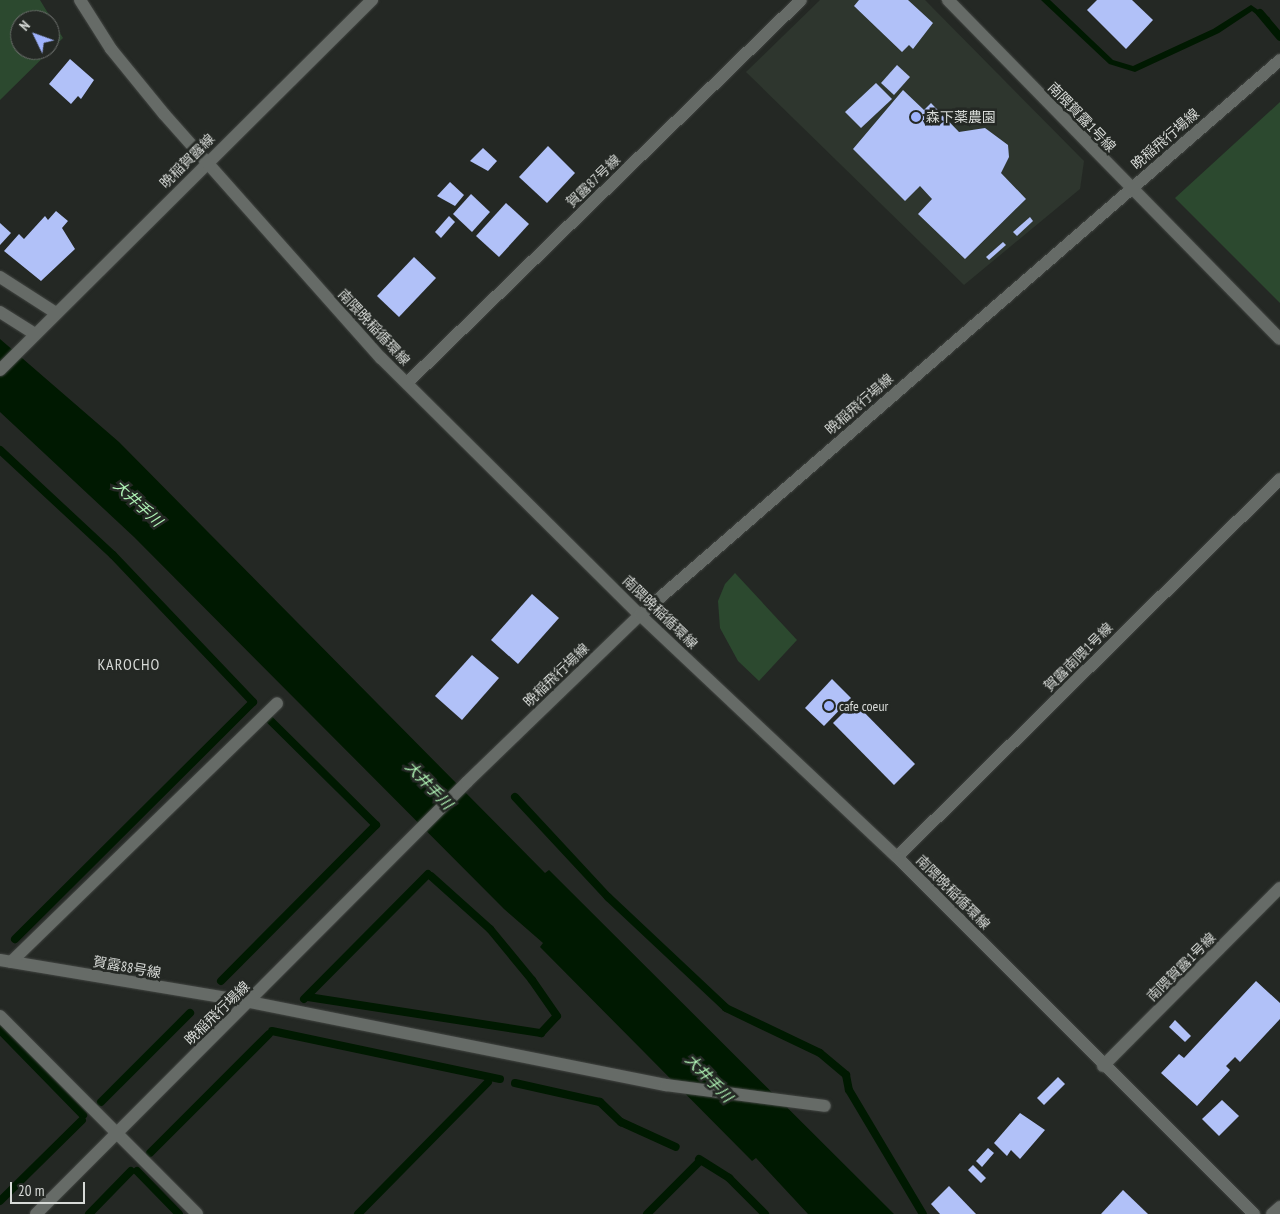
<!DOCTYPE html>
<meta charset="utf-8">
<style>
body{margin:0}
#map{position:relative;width:1280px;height:1214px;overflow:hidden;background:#242824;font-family:"PT Sans Narrow","Noto Sans JP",sans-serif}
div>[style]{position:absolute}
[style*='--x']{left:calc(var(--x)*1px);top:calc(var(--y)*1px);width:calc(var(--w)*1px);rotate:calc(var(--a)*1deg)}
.built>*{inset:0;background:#2e362e}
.green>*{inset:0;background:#2c492f}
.water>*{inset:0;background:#001901}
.stream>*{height:8px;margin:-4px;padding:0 4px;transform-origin:4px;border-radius:4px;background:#001901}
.building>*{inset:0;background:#b1c1f8}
.roads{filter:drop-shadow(0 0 1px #424542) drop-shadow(0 0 1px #424542)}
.minor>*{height:12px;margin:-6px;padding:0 6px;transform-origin:6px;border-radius:6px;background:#666b67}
.tertiary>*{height:12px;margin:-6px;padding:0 6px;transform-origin:6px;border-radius:6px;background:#666b67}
.dots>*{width:14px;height:14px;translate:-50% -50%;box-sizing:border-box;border:2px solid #242824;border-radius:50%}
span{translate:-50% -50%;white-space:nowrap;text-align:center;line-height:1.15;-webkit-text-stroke:5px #242824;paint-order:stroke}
.poi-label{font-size:14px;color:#d7dad7}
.left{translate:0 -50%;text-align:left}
.street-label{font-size:14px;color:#d7dad7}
.water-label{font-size:15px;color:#b0f4b6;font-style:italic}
.quarter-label{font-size:16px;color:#d7dad7;letter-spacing:1px}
.north{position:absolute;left:10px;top:10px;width:50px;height:50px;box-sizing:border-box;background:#242824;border:1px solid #6c6f6c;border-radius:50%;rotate:312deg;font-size:14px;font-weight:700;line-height:20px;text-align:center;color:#d7dad7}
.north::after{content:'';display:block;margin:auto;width:18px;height:22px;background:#9fb3fd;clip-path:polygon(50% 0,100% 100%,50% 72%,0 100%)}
.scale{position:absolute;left:10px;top:1182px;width:75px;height:22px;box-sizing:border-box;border:2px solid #d7dad7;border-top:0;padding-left:6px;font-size:15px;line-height:18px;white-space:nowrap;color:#d7dad7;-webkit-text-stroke:4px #242824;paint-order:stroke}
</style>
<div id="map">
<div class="built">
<i style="clip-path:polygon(820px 0,925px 0,1084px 161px,1080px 189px,964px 285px,746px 72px)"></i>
</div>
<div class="green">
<i style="clip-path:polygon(evenodd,0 0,40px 0,63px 38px,0 100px,0 0,20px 20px,50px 20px,50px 50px,20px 50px,20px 20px)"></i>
<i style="clip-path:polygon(1280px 102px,1280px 303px,1175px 198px)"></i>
<i style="clip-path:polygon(735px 573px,797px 640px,759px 681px,738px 661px,720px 628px,718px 601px,725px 584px)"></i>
</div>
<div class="water">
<i style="clip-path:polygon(1041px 0,1050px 0,1113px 60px,1133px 66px,1213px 29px,1251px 5px,1270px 18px,1266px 22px,1252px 11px,1219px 33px,1135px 72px,1109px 64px)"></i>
<i style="clip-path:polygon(0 339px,119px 442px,545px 873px,549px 870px,894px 1214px,808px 1214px,756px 1158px,752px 1161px,540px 947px,543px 943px,504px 909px,134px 537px,0 412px)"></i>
</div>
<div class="stream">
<i style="--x:1260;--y:13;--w:31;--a:50"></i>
<i style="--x:0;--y:450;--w:154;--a:42.9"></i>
<i style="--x:113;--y:555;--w:203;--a:46.4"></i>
<i style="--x:253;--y:702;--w:336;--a:135.1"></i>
<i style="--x:515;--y:797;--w:137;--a:47.1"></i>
<i style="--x:608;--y:897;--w:162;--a:43.2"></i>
<i style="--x:726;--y:1008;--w:104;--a:25.6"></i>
<i style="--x:820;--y:1053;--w:34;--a:40"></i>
<i style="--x:846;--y:1075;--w:15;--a:79"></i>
<i style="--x:849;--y:1090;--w:144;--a:59.2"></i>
<i style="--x:221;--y:981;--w:220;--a:-45.2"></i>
<i style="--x:376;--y:825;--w:155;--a:-135.3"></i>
<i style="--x:308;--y:997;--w:236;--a:8.8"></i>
<i style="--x:541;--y:1033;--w:23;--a:-47"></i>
<i style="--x:557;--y:1016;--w:44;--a:-124.8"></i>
<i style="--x:532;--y:980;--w:66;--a:-129.5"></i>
<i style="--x:490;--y:929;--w:79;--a:-138.1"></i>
<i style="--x:304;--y:999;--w:176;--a:-45.2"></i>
<i style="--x:0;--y:1030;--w:119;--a:45.7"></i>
<i style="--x:272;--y:1031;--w:233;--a:11.9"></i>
<i style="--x:515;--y:1083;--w:87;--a:12.6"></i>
<i style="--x:600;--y:1102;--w:29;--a:44"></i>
<i style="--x:621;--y:1122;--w:60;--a:24.4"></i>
<i style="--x:101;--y:1102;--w:126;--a:-45"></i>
<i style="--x:150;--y:1153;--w:168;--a:-45"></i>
<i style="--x:699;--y:1159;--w:36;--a:32"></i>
<i style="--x:729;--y:1178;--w:51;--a:45"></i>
<i style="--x:137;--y:1171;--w:60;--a:45.7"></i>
<i style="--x:0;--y:1201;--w:115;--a:-44.6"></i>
<i style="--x:89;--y:1214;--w:60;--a:-45.7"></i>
<i style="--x:358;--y:1214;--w:185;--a:-45.4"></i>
<i style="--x:647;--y:1214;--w:74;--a:-45"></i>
</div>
<div class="building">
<i style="clip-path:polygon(859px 0,908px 0,933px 23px,913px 49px,909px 45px,902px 52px,854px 6px)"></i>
<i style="clip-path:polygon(1097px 0,1132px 0,1153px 20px,1126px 49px,1087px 10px)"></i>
<i style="clip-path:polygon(70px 59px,94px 80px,81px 99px,78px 96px,71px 104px,49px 84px)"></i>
<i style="clip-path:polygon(897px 65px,910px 77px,894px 95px,881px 83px)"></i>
<i style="clip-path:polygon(876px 83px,892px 99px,861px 128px,845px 112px)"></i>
<i style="clip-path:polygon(903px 90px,924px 110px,931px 103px,959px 132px,985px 128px,1008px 145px,1009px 157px,1001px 173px,1026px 199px,965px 259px,918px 214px,932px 199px,920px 186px,905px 201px,853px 149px)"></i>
<i style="clip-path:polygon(548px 146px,575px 173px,547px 203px,519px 177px)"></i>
<i style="clip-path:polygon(483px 148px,497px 161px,488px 171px,470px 161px)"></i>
<i style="clip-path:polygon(450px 182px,464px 195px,455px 206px,437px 196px)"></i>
<i style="clip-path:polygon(471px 194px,490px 212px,472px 232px,453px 214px)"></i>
<i style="clip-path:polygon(506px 203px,529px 224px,499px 257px,476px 236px)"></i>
<i style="clip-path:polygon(56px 211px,68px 221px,62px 228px,75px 249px,41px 281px,4px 251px,19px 234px,24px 239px,45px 216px,48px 220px)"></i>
<i style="clip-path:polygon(449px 216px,455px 222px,441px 238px,435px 232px)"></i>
<i style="clip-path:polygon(1030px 217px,1033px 221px,1017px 236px,1013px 232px)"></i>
<i style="clip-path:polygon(0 223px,11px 233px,0 245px)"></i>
<i style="clip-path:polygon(1003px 242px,1006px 245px,989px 260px,986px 257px)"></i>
<i style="clip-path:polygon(414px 257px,436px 278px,399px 317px,377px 296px)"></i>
<i style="clip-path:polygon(532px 594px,559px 618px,518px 664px,491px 640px)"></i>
<i style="clip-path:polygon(472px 655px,499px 678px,462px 720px,435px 696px)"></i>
<i style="clip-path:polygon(832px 679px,851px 698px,824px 726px,805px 708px)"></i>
<i style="clip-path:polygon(854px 702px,915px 764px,894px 785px,833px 723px)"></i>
<i style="clip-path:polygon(1256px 981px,1280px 1003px,1280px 1019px,1240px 1062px,1235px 1057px,1226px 1066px,1230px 1070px,1197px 1106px,1161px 1073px,1179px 1054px,1184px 1058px)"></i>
<i style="clip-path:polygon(1175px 1020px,1191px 1036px,1185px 1042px,1169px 1027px)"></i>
<i style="clip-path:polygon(1058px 1077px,1065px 1084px,1044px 1105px,1037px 1098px)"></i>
<i style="clip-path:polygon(1222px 1100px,1239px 1116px,1219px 1136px,1202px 1119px)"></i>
<i style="clip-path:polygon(1020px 1113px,1045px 1130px,1020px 1159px,1011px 1150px,1007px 1156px,994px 1143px)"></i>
<i style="clip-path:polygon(988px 1148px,994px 1153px,982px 1167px,976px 1161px)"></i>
<i style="clip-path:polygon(973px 1165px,986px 1178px,981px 1183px,968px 1170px)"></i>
<i style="clip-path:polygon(949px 1186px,976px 1214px,940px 1214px,931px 1204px)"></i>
<i style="clip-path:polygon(1123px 1190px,1148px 1214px,1101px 1214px)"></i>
</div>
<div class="roads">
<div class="minor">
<i style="--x:948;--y:0;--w:474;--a:45.6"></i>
<i style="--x:0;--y:277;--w:67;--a:32.7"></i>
<i style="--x:0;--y:312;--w:41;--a:32.2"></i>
<i style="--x:0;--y:370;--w:525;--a:-44.85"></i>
<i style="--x:407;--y:383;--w:549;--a:-44.19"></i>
<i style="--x:897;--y:857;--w:538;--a:-44.62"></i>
<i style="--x:0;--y:960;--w:254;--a:9.5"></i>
<i style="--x:250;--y:1002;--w:424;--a:11.3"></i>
<i style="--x:666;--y:1085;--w:160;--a:7.5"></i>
<i style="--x:11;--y:962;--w:371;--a:-44.2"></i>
<i style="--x:0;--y:1016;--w:279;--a:45.1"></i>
<i style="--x:1103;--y:1066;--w:251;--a:-45.2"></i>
<i style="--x:1272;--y:1214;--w:11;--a:-41"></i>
</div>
<div class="tertiary">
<i style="--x:80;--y:0;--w:58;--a:57.7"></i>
<i style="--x:111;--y:49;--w:84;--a:50.8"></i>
<i style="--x:164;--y:114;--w:327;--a:48.4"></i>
<i style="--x:381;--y:358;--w:365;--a:44.8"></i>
<i style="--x:640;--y:615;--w:353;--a:43.3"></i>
<i style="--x:897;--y:857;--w:505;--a:45"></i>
<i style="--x:36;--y:1214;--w:610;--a:-45.07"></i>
<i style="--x:467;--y:782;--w:240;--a:-44"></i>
<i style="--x:640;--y:615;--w:847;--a:-40.93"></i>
</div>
</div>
<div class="dots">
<i style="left:916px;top:117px;background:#9fb3fd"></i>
<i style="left:829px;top:706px;background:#9fb3fd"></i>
</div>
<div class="poi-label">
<span class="left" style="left:926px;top:117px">森下薬農園</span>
<span class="left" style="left:839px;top:706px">cafe coeur</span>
</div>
<div class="street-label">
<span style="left:1082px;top:117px;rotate:46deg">南隈賀露1号線</span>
<span style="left:1165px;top:139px;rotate:-41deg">晩稲飛行場線</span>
<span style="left:187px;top:161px;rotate:-45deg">晩稲賀露線</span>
<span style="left:593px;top:181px;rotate:-44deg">賀露87号線</span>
<span style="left:374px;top:327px;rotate:47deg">南隈晩稲循環線</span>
<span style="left:859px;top:404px;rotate:-41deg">晩稲飛行場線</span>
<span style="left:660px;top:612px;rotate:44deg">南隈晩稲循環線</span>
<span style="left:1078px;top:657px;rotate:-45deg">賀露南隈1号線</span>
<span style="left:556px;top:675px;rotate:-44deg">晩稲飛行場線</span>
<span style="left:953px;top:892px;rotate:45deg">南隈晩稲循環線</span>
<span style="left:127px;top:967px;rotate:10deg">賀露88号線</span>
<span style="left:1181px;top:967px;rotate:-45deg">南隈賀露1号線</span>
<span style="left:217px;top:1013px;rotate:-44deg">晩稲飛行場線</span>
</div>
<div class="water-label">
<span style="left:138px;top:503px;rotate:43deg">大井手川</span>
<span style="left:429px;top:785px;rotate:46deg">大井手川</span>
<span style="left:709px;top:1078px;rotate:46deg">大井手川</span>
</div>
<div class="quarter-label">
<span style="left:129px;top:664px">KAROCHO</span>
</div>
<div class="north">N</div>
<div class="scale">20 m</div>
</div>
